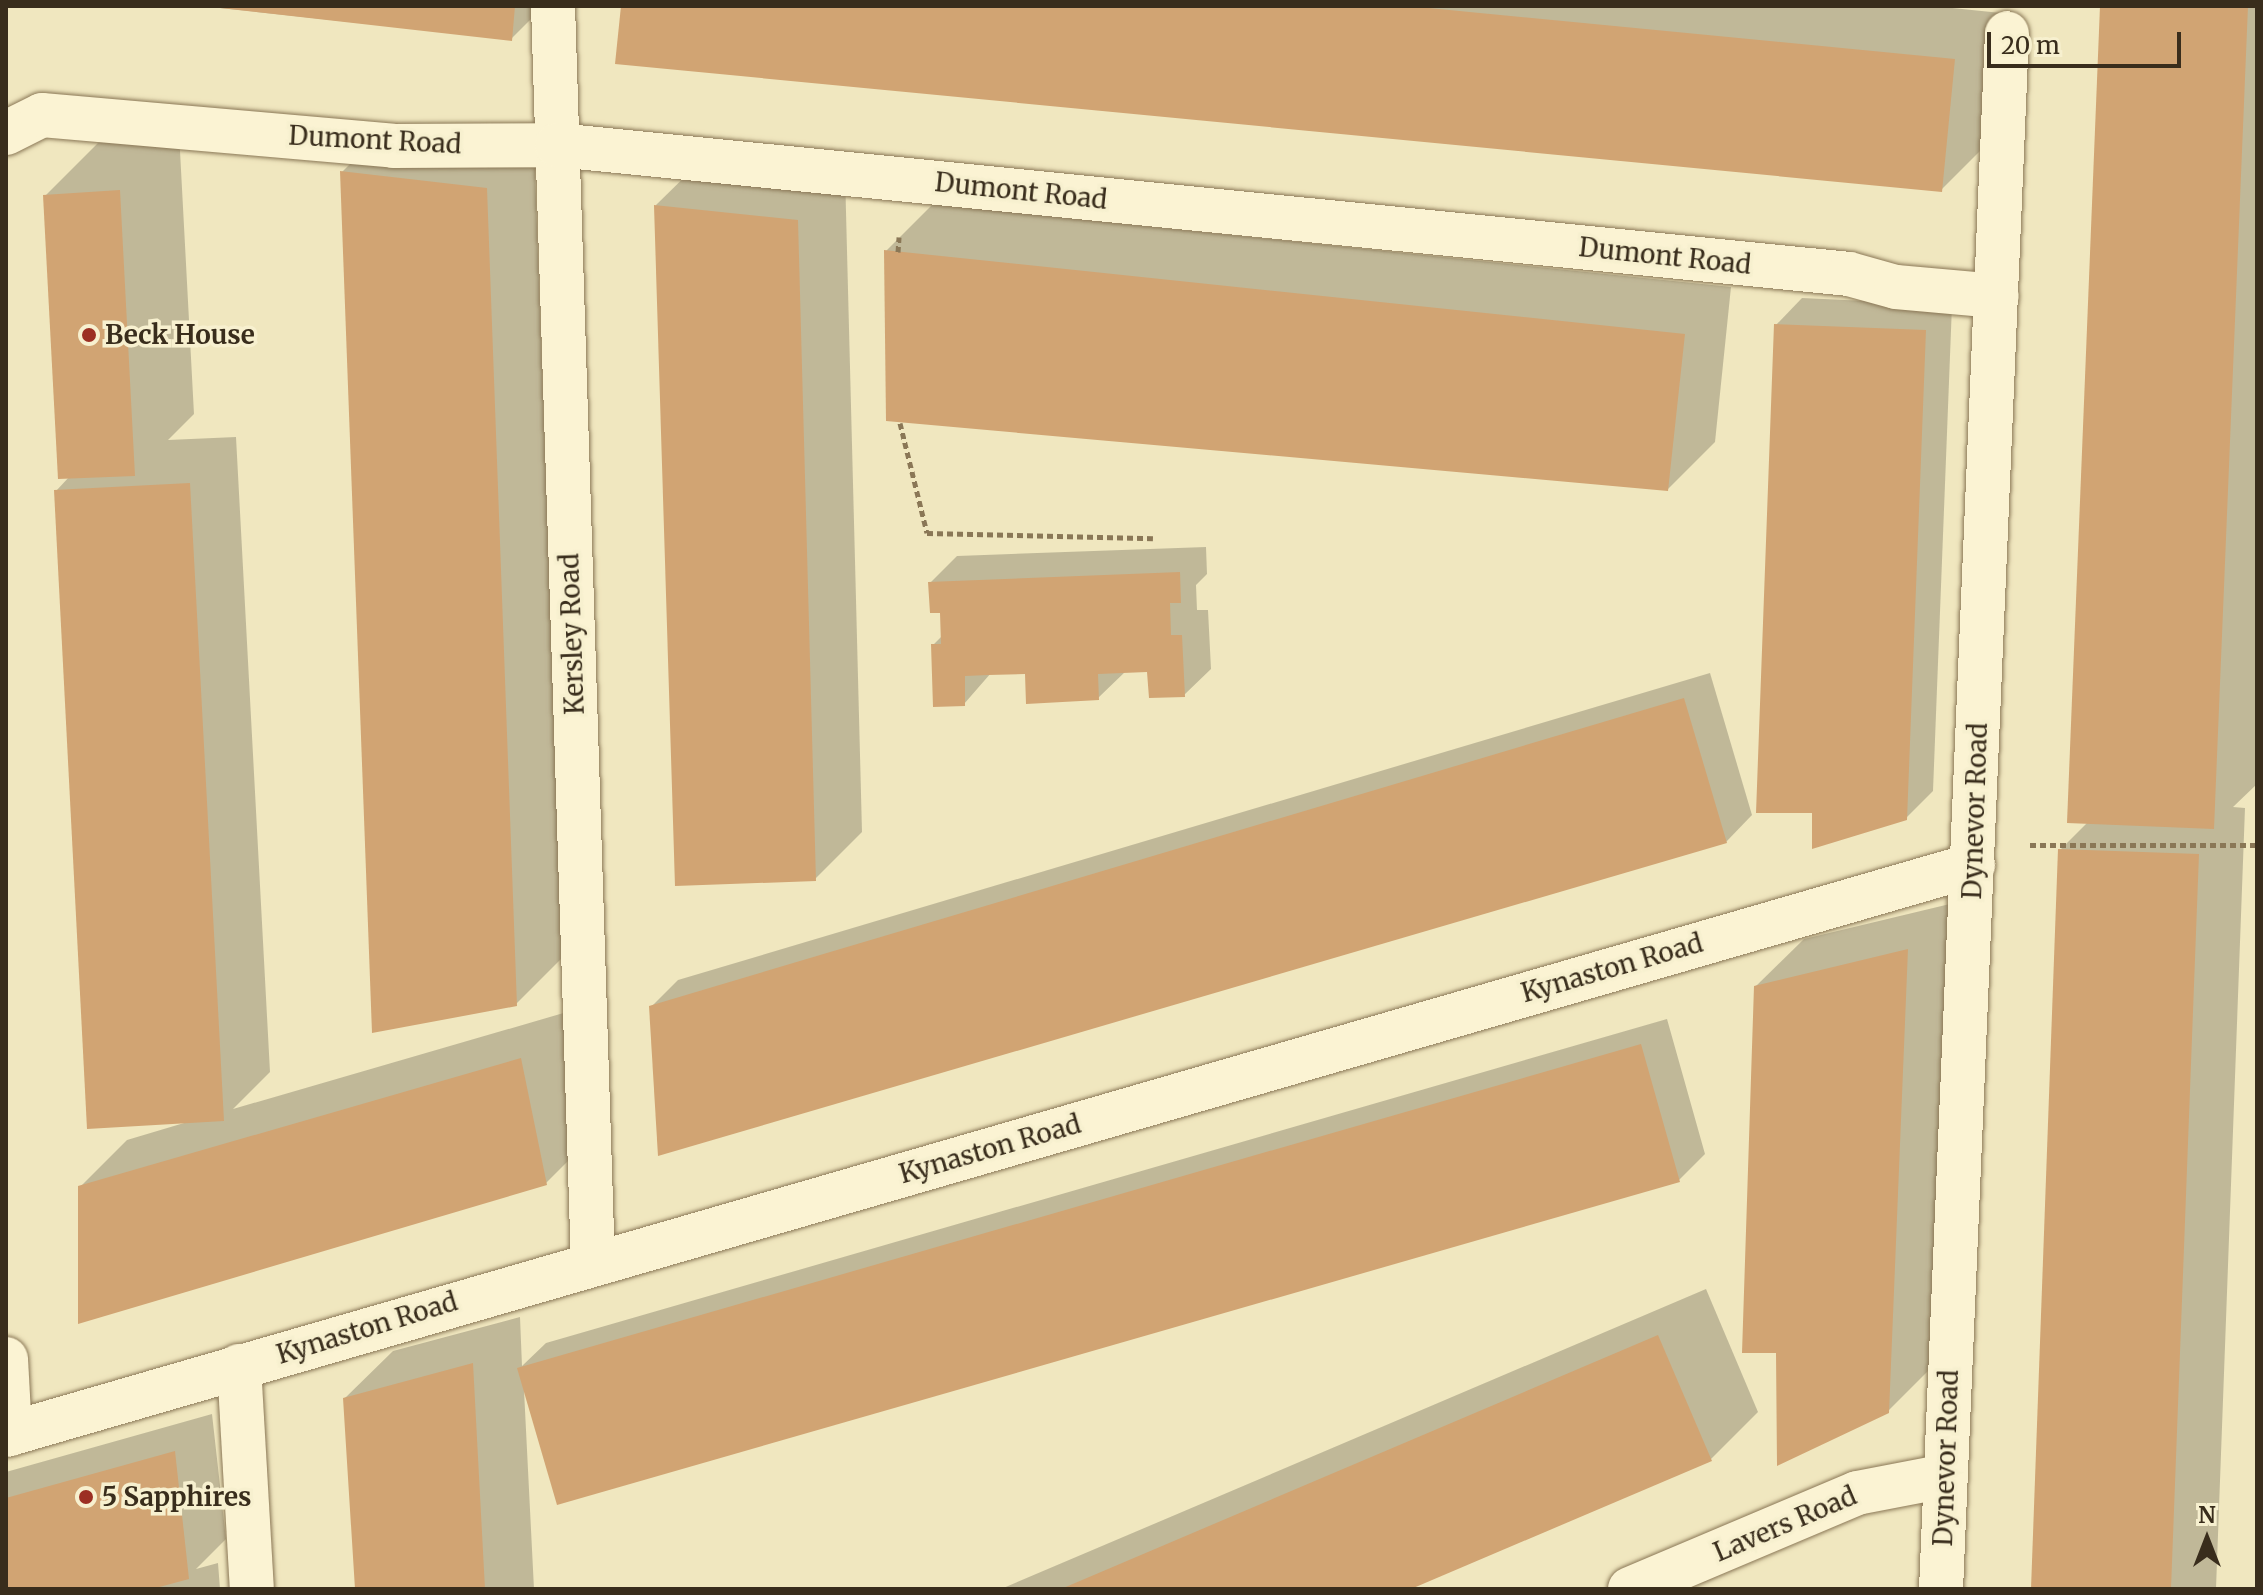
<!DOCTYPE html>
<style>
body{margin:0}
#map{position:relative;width:2263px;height:1595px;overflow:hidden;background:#f0e7bf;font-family:Merriweather,serif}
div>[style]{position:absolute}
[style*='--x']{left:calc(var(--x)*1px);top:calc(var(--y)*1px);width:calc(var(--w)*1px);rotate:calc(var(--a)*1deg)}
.shadow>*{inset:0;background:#0003}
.building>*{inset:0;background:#d1a473}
.path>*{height:5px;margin-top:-2.5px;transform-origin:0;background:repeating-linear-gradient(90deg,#8a7756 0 6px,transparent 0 10px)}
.roads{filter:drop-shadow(0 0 2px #8a7756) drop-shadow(0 0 2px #8a7756)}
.minor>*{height:44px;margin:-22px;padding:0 22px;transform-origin:22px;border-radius:22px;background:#fbf3d3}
.dots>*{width:22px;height:22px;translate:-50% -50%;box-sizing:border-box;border:4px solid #f7f0cf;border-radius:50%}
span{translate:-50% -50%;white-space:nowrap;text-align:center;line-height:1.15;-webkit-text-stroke:7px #f7f0cf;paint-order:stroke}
.street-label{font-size:26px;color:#392d1c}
.poi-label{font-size:26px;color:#392d1c;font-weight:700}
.left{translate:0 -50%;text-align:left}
.frame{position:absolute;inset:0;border:8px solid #392d1c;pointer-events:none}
.north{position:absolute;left:2167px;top:1499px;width:80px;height:80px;-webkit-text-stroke:6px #f7f0cf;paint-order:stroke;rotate:0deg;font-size:22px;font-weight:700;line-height:32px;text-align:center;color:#392d1c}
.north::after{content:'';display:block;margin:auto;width:28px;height:36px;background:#392d1c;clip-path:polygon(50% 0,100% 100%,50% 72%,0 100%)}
.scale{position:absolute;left:1987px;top:32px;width:194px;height:36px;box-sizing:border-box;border:4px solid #392d1c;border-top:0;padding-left:10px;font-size:24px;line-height:28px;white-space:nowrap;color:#392d1c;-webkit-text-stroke:6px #f7f0cf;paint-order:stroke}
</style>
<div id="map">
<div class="shadow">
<i style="clip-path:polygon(201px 6px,544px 6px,511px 39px)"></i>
<i style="clip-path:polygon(623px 6px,1933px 6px,2001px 13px,1989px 142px,1942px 189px)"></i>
<i style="clip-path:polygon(2102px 6px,2257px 6px,2257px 784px,2233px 807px,2245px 808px,2216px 1589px,2033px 1589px,2060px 850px,2088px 822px)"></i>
<i style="clip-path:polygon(389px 125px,534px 142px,563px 957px,516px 1004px,342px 172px)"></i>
<i style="clip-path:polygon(179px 132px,194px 414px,168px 440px,236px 437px,270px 1072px,233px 1109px,567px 1012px,593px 1136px,546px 1183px,80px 1187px,127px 1140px,184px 1123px,56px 491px,70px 476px,45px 196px,105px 136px)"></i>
<i style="clip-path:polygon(704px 158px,845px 173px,862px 832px,815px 879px,656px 205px)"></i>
<i style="clip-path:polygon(933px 204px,1731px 287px,1715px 442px,1668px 489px,886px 251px)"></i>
<i style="clip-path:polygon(1802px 298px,1952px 305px,1933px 791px,1906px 818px,1815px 811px,1776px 325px)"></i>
<i style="clip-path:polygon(1206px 547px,1207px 574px,1196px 585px,1197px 610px,1208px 610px,1211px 669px,1184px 695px,1149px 670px,1126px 671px,1098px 698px,1027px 672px,991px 673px,964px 704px,933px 645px,943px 635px,942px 611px,930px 583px,957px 556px)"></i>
<i style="clip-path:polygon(1710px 673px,1752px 815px,1726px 842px,651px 1007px,678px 980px)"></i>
<i style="clip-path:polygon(1954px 903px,1935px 1364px,1888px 1411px,1756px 986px,1804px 939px)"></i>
<i style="clip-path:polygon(1667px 1019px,1705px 1154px,1679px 1180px,524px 1390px,534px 1589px,357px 1589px,345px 1398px,393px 1351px,520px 1317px,522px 1366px,546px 1343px)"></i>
<i style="clip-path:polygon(1706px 1289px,1758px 1412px,1711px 1459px,1406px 1589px,1001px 1589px)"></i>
<i style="clip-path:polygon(212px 1414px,226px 1539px,196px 1569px,218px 1563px,220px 1589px,6px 1589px,6px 1472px)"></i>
</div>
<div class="building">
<i style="clip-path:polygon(202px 6px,515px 6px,512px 41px)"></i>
<i style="clip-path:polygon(621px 6px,1408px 6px,1955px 59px,1942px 192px,615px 64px)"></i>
<i style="clip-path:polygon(2100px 6px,2248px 6px,2214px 829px,2067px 823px)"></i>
<i style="clip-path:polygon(340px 171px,487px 188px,517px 1006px,372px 1033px)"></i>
<i style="clip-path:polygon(120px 190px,135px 476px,58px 479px,43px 195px)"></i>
<i style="clip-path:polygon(654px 205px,798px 220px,816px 881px,675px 886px)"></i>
<i style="clip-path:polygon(884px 250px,1685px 334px,1668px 491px,886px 421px)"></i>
<i style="clip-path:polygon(1774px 324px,1926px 330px,1907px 820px,1812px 849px,1812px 813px,1756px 813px)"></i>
<i style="clip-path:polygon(190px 483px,224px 1121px,87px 1129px,54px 490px)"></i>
<i style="clip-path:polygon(1180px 572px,1181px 603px,1170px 603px,1171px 635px,1182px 635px,1185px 697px,1149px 698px,1147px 672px,1098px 674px,1099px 700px,1026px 704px,1025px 674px,988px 675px,965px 676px,965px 706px,933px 707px,931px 644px,941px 644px,940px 613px,930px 613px,928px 582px)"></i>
<i style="clip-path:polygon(1684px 698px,1727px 843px,658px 1156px,649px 1006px)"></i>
<i style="clip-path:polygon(2058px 849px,2199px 854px,2171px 1589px,2031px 1589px)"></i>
<i style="clip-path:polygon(1908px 949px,1889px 1413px,1777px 1466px,1776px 1353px,1742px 1353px,1754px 986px)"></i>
<i style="clip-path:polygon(1641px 1044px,1680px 1182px,557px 1505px,517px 1368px)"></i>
<i style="clip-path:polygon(521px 1058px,547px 1185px,78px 1324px,78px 1186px)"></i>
<i style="clip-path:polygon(1658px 1335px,1712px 1461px,1411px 1589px,1061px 1589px)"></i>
<i style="clip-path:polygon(473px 1363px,485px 1589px,355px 1589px,343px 1398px)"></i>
<i style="clip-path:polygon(175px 1451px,189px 1579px,152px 1589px,6px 1589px,6px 1498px)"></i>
</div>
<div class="path">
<i style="--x:898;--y:252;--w:15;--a:-86"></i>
<i style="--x:900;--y:423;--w:113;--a:76.2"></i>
<i style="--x:927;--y:533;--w:226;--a:1.3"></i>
<i style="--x:2030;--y:845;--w:227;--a:0"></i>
</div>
<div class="roads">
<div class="minor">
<i style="--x:553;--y:6;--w:1257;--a:88.18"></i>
<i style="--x:6;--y:133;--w:40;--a:-26.6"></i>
<i style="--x:42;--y:115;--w:352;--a:5"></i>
<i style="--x:393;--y:146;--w:164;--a:-0.3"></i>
<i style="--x:557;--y:145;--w:1298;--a:5.7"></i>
<i style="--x:1849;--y:274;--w:49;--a:15.5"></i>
<i style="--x:1896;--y:287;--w:101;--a:5.1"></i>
<i style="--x:6;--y:1359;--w:75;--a:86.9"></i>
<i style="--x:239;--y:1366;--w:223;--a:86.7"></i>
<i style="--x:6;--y:1435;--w:2048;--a:-16.16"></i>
<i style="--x:1630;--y:1589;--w:246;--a:-22.9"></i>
<i style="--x:1857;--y:1493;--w:90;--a:-10.9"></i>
<i style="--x:1941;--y:1589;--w:1557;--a:-87.57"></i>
</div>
</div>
<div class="dots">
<i style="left:89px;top:335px;background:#9c2f23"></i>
<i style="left:86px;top:1497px;background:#9c2f23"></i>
</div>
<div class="street-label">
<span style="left:375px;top:140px;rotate:3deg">Dumont Road</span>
<span style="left:1021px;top:191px;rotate:6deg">Dumont Road</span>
<span style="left:1665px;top:256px;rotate:6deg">Dumont Road</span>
<span style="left:572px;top:634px;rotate:-92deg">Kersley Road</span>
<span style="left:1975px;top:811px;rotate:-88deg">Dynevor Road</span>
<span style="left:1612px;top:968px;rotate:-16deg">Kynaston Road</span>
<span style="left:990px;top:1149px;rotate:-16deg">Kynaston Road</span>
<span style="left:367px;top:1328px;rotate:-17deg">Kynaston Road</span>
<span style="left:1946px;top:1458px;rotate:-88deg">Dynevor Road</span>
<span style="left:1785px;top:1524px;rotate:-23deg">Lavers Road</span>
</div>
<div class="poi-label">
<span class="left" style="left:105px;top:335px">Beck House</span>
<span class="left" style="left:102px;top:1497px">5 Sapphires</span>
</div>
<div class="frame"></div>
<div class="north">N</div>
<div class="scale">20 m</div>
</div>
